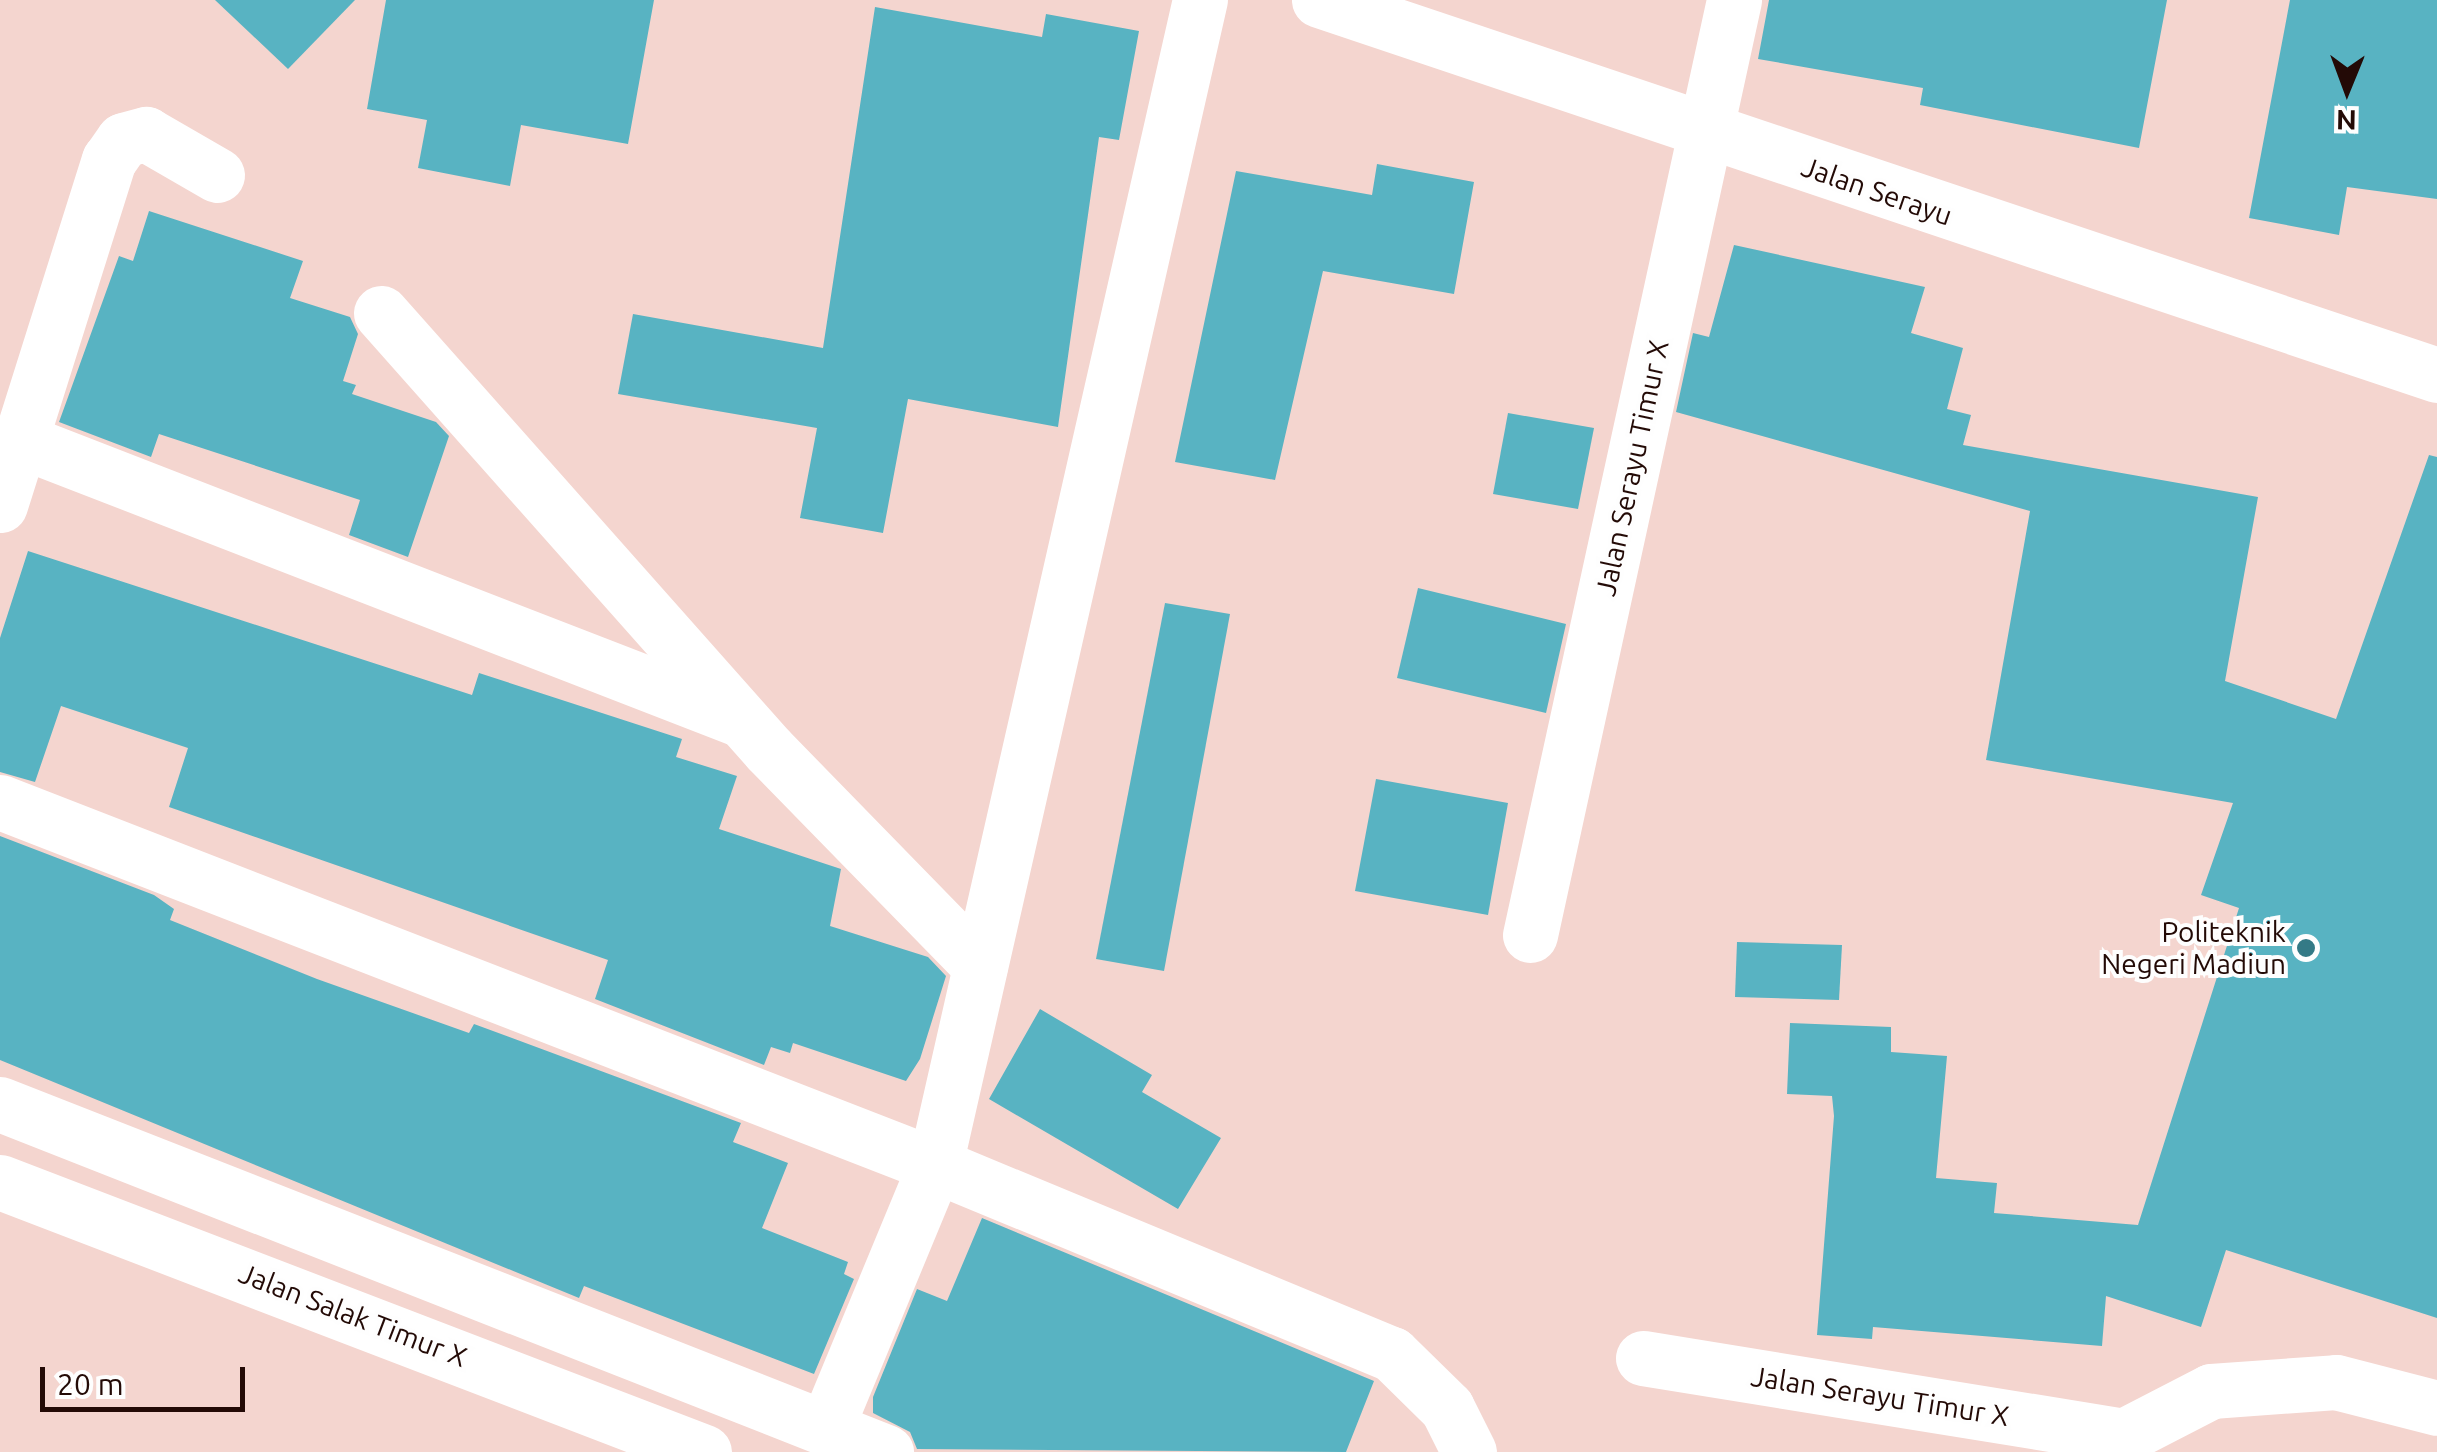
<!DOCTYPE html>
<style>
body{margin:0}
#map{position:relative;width:2437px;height:1452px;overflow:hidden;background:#f4d5cf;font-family:Ubuntu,sans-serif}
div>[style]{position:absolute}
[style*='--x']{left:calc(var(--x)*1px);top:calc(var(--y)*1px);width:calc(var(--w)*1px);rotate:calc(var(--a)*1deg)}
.building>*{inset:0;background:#58b3c2}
.street>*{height:55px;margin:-27.5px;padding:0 27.5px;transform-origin:27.5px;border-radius:27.5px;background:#fff}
.secondary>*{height:55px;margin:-27.5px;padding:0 27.5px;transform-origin:27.5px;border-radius:27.5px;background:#fff}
.dots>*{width:28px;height:28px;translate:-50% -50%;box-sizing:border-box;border:5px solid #fefefe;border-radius:50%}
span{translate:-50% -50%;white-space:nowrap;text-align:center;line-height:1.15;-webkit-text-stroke:8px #fefefe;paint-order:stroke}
.street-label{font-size:28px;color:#230a06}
.poi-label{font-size:28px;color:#230a06}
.right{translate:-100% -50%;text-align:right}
.north{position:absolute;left:2297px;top:40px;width:100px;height:100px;-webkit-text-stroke:8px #fefefe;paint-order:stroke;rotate:181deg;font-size:28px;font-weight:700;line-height:40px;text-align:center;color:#230a06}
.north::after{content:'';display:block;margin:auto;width:35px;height:45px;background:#230a06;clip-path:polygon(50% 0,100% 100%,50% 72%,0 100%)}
.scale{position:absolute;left:40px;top:1367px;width:205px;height:45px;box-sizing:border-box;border:5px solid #230a06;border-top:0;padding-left:12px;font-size:30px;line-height:35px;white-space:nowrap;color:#230a06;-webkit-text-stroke:8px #fefefe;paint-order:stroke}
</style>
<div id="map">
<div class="building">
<i style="clip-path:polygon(215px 0,355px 0,288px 69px)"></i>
<i style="clip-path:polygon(386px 0,654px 0,628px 144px,521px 125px,510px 186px,418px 168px,427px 120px,367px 109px)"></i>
<i style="clip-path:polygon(1769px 0,2167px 0,2139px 148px,1920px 105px,1923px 88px,1758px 59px)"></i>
<i style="clip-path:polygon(2290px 0,2437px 0,2437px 199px,2347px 187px,2339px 235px,2249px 218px)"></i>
<i style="clip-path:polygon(875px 7px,1042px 37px,1046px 14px,1139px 31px,1119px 140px,1099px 137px,1058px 427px,908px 399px,883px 533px,800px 518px,817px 428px,618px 394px,633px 314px,823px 348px)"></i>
<i style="clip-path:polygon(1377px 164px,1474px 182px,1454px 294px,1323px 271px,1275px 480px,1175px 462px,1236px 171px,1372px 195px)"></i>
<i style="clip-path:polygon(149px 211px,303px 261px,290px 298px,350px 317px,358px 334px,343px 381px,356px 385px,352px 394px,436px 422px,449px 436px,408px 557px,349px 535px,360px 500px,159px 434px,151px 457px,59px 422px,119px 256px,133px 261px)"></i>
<i style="clip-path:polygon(1734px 245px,1925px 287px,1911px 333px,1963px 348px,1947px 409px,1971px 415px,1963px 445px,2258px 497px,2225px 681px,2336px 719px,2429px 455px,2437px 457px,2437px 1318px,2226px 1250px,2201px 1327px,2106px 1296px,2102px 1346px,1873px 1327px,1872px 1339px,1817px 1335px,1834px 1116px,1832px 1096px,1787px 1094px,1790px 1023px,1891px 1027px,1891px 1052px,1947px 1056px,1936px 1178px,1997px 1183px,1994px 1213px,2138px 1225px,2239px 908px,2201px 895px,2233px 803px,1986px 760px,2030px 511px,1676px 412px,1693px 333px,1709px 337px)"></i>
<i style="clip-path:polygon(1508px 413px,1594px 428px,1578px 509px,1493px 494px)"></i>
<i style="clip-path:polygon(28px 551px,472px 695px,479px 673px,682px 739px,676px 757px,737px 776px,719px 829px,841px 869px,830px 926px,928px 957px,946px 976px,920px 1059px,906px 1081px,793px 1043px,790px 1053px,771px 1047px,764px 1065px,595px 999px,608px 960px,169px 807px,188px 748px,61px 706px,35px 782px,0 772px,0 638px)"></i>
<i style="clip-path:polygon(1418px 588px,1566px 624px,1546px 713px,1397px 678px)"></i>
<i style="clip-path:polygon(1165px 603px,1230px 614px,1164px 971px,1096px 959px)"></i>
<i style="clip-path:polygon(1376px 779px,1508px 803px,1488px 915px,1355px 891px)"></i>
<i style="clip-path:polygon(0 836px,154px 895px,174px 909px,170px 920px,317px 979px,469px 1033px,474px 1024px,741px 1123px,733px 1142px,788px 1163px,762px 1228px,848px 1262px,844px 1274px,854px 1279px,814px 1374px,584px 1286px,579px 1298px,0 1060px)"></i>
<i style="clip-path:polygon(1737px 942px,1842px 945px,1839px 1000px,1735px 997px)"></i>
<i style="clip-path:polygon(1040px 1009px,1152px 1075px,1142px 1092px,1221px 1138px,1178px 1209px,989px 1099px)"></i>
<i style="clip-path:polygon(982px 1218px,1374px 1381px,1346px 1452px,917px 1449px,910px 1432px,873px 1413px,873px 1397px,917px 1289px,947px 1301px)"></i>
</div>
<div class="street">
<i style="--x:381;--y:313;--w:584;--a:48.4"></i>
<i style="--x:769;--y:750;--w:302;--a:45.7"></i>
<i style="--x:19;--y:440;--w:769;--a:21.19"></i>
<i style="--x:0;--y:505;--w:362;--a:-72.5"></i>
<i style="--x:109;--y:160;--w:24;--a:-55"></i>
<i style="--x:123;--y:140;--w:24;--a:-15"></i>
<i style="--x:146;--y:134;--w:82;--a:30"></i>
<i style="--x:0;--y:802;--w:1003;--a:21.22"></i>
<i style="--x:935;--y:1165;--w:495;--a:22.5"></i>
<i style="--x:1392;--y:1354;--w:77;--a:44.5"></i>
<i style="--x:1447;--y:1408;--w:49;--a:63.4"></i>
<i style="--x:1530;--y:935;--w:957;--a:-77.69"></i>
<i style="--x:0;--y:1104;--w:952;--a:21.44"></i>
<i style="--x:1643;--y:1358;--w:479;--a:9.2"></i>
<i style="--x:826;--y:1428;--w:285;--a:-67.5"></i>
<i style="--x:935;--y:1165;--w:1195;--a:-77.19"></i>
</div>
<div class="secondary">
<i style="--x:1319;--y:0;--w:1179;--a:18.54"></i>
<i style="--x:0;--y:1182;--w:754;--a:20.98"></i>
<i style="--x:2093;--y:1452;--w:133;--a:-27.3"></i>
<i style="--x:2211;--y:1391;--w:125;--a:-4.1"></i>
<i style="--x:2336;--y:1382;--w:104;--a:14.4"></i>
</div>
<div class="dots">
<i style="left:2306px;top:948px;background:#347a86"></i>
</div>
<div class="street-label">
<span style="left:1877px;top:191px;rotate:19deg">Jalan Serayu</span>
<span style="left:1632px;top:468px;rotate:-78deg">Jalan Serayu Timur X</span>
<span style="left:353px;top:1315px;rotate:21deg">Jalan Salak Timur X</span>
<span style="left:1880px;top:1396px;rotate:9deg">Jalan Serayu Timur X</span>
</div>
<div class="poi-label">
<span class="right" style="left:2286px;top:948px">Politeknik<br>Negeri Madiun</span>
</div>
<div class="north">N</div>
<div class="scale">20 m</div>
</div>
